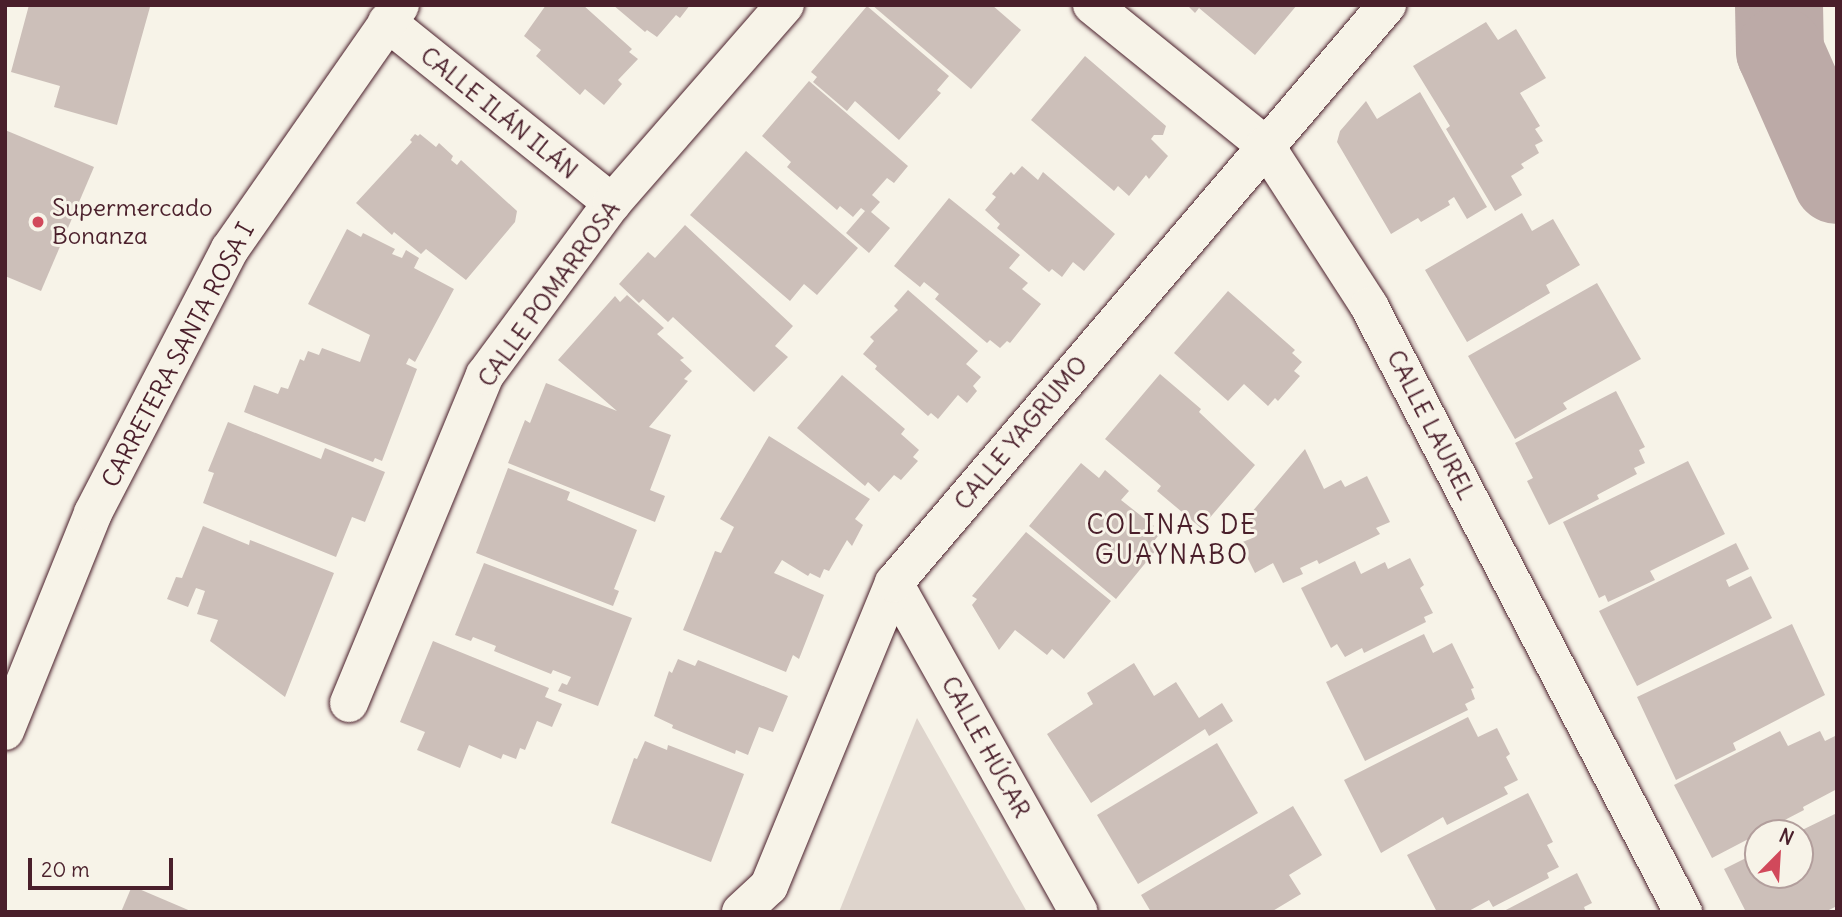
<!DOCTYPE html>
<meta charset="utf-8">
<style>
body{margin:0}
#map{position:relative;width:1842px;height:917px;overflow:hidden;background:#f7f3e8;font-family:Delius,sans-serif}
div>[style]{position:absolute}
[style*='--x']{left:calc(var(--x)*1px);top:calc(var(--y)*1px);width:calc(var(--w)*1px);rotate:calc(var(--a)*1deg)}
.green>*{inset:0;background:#ded4cc}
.river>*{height:88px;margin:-44px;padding:0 44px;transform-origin:44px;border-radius:44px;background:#bcaaa7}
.building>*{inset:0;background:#ccbfb9}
.roads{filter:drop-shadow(0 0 2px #4a1f2b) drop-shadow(0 0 2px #4a1f2b)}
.minor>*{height:38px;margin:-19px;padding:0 19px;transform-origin:19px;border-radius:19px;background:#f7f3e8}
.dots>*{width:19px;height:19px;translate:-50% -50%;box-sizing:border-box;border:4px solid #f7f3e8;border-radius:50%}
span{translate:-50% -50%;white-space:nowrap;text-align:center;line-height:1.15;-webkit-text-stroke:6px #f7f3e8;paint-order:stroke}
.street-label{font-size:24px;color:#4a1f2b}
.poi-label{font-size:24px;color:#4a1f2b}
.left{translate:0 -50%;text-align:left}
.neighbourhood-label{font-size:26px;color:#4a1f2b;letter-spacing:2px}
.frame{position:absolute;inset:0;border:7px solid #4a1f2b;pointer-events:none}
.north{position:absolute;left:1744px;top:819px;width:70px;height:70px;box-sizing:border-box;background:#f7f3e8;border:2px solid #b29e9c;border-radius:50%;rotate:24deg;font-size:19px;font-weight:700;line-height:28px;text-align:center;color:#4a1f2b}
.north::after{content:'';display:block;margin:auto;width:24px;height:32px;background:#d1495b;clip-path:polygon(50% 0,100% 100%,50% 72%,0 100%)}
.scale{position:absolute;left:28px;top:858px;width:145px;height:32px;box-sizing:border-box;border:4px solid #4a1f2b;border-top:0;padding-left:9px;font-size:21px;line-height:24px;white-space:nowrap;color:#4a1f2b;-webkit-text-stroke:5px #f7f3e8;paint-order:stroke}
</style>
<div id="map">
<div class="green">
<i style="clip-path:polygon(917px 718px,1027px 912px,839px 912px)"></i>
</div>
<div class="river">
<i style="--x:1779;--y:5;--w:46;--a:88.8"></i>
<i style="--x:1780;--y:51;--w:141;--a:66.2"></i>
</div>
<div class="building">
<i style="clip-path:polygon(29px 5px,150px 7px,117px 125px,54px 107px,60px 86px,11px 72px)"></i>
<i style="clip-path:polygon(546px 5px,583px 5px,632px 49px,629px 52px,638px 59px,618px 80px,622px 84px,604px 105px,585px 89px,580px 95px,536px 56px,541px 50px,524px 36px)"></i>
<i style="clip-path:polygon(613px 5px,690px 5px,680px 18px,676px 15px,657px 37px,647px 30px,645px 32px)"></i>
<i style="clip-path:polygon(872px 5px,992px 5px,1021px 30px,971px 89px)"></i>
<i style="clip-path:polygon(1187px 5px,1297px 5px,1255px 55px,1199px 8px,1195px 13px)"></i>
<i style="clip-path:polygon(867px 6px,949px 76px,937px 90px,941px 93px,899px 140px,855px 101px,847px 111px,813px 82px,817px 77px,811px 72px)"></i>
<i style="clip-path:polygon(1486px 22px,1498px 40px,1516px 29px,1546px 78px,1520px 93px,1540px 126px,1535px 129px,1543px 141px,1535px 145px,1539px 153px,1521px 164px,1524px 168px,1511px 176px,1522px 195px,1495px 211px,1446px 129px,1450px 126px,1413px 66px)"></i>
<i style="clip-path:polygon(1085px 56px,1166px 126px,1163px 135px,1154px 135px,1151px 139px,1168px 156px,1149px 179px,1146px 175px,1129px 196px,1118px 186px,1114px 191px,1031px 120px)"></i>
<i style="clip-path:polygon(809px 81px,908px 166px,894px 183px,887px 178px,872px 195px,880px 202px,871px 212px,890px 228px,869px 253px,846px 233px,865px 211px,861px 208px,853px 217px,840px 206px,837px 210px,787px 167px,791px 162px,762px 136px)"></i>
<i style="clip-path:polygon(1420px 92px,1487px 207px,1467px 219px,1454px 197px,1448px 201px,1450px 205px,1421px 222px,1418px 218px,1391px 234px,1337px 142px,1340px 131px,1366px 101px,1377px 119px)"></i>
<i style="clip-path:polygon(5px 130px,94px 167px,41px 291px,5px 276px)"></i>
<i style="clip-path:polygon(415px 134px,418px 136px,420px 134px,436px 147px,439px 143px,453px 156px,451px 160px,457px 165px,461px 160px,517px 211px,515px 222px,466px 280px,426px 249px,421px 254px,394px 232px,392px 235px,356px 203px,412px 142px,410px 140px)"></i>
<i style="clip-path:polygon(746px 151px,858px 248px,817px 295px,804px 284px,790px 301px,690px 215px)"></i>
<i style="clip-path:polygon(1022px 166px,1038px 180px,1043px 172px,1115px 234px,1084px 271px,1073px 262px,1062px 277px,1052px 269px,1049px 272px,997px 228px,1000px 224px,985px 210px,996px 197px,992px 194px,1011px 172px,1014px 175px)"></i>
<i style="clip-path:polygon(949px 198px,1020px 255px,1009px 268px,1028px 283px,1022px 289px,1041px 304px,1010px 343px,1007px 341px,1000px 348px,990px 340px,987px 343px,935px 299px,939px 294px,924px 282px,920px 287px,894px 266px)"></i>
<i style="clip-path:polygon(1522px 213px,1532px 231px,1553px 219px,1580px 265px,1546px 285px,1550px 293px,1467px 342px,1425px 270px)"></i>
<i style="clip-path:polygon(685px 225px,793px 326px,775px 346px,788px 357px,754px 392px,673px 317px,668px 322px,643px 299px,639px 303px,619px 284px,648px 252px,655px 258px)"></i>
<i style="clip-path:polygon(347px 229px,361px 237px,363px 233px,395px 249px,392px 254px,402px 258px,406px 250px,419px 258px,414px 268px,454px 289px,415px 362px,409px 358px,406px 364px,417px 369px,382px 461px,375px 458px,373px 462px,244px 412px,254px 385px,278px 394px,281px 387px,288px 389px,300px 359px,304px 361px,308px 351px,319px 355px,322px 348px,360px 362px,370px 335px,308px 304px)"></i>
<i style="clip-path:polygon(1597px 283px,1641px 359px,1563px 403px,1567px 409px,1515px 439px,1468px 356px)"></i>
<i style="clip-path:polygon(908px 290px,978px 351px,966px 364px,981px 377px,973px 386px,977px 391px,967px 403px,958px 395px,938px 419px,931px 413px,928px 416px,875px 369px,877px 366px,863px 354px,874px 341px,870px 337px,898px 310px,894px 306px)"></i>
<i style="clip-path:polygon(1228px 291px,1295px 350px,1292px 353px,1302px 362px,1294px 371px,1300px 376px,1278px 401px,1275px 398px,1268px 406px,1244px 384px,1228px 401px,1174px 353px)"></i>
<i style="clip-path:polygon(627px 295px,664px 328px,657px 334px,684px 358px,680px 360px,692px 371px,684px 379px,688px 381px,649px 427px,671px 435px,650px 490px,665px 496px,655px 522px,508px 463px,525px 420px,530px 423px,546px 383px,617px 411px,558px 360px,615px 296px,620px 302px)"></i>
<i style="clip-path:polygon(1160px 374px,1201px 409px,1199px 412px,1255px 465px,1201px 528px,1157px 491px,1161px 486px,1105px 439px)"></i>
<i style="clip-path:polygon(842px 375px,905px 429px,901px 434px,919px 450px,913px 457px,918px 461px,901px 480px,894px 475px,879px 492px,868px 482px,865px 486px,797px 428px)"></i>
<i style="clip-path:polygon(1616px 391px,1645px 447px,1639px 450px,1645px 463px,1634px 468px,1637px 474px,1597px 495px,1599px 499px,1549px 525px,1527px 481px,1533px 478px,1515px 443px)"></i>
<i style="clip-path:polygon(228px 422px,321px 459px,325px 448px,385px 472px,365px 522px,352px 517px,336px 557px,203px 503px,214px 473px,208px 471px)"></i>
<i style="clip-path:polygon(769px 436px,870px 499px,855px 519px,863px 525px,852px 546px,847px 540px,829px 571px,824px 569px,820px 578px,810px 573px,808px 576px,782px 560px,774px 573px,824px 595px,799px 659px,793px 655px,786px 672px,683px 630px,715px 551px,721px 553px,734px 527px,720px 519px)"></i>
<i style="clip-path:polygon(1305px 449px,1324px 489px,1341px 480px,1345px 487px,1367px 476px,1390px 522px,1376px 528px,1380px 534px,1319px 564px,1317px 560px,1300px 568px,1303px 574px,1283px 583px,1273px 563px,1255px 573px,1240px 543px,1255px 537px,1246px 519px)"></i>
<i style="clip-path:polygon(1688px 461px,1725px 534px,1650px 571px,1655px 580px,1608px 602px,1605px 595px,1599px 598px,1563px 522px)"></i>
<i style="clip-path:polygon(1081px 463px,1099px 478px,1105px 470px,1129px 491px,1121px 500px,1154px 526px,1150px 529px,1158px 536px,1150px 546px,1156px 550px,1116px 599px,1029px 526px)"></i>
<i style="clip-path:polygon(508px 468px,570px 492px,567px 500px,637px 530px,614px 589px,619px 591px,613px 606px,476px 553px)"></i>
<i style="clip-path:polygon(203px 526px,249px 545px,250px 540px,334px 573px,285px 697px,210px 641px,218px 620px,197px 614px,205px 591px,196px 588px,188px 607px,167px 599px,176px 577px,182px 578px)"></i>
<i style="clip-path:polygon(1026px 532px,1111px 601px,1064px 659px,1052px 649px,1047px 655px,1015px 630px,999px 650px,972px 605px,977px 599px,972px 596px)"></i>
<i style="clip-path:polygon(1736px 543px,1749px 569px,1726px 580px,1729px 587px,1751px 576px,1772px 618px,1637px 686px,1599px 611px)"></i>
<i style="clip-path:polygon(1410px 558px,1424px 585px,1420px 588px,1433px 613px,1424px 617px,1426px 622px,1364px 653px,1362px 648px,1345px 657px,1337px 644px,1331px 648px,1301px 588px,1355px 561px,1361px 574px,1385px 562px,1388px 569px)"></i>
<i style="clip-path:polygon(484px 563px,632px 618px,598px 706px,558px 691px,562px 683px,567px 685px,571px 677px,553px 670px,551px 674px,494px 651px,496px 646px,473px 637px,471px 641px,455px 635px)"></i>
<i style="clip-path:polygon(1792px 624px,1825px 695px,1733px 743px,1736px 750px,1676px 780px,1637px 697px)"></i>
<i style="clip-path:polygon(1424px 634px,1433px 653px,1452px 643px,1474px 688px,1471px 689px,1475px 699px,1465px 704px,1468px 710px,1365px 761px,1326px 682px)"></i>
<i style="clip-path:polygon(433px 641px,549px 688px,545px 697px,562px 704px,552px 727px,537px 721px,525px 750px,520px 748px,516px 759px,503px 754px,501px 759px,469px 745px,460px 768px,417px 750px,425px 732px,400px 722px)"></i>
<i style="clip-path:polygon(678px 659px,695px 666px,698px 660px,788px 696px,773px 732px,759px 727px,748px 755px,736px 750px,735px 754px,672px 728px,673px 725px,654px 716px,669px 671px,672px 673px)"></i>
<i style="clip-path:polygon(1134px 663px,1154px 696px,1176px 682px,1199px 718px,1222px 703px,1233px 721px,1209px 736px,1205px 729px,1091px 803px,1047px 734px,1093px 704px,1087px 693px)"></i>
<i style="clip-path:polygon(1468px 717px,1478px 737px,1497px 728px,1510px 754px,1506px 757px,1518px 780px,1504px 787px,1508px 794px,1447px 825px,1443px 817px,1381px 853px,1344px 780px)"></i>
<i style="clip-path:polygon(1780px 731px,1788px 746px,1820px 731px,1825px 741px,1837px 735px,1837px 789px,1803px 807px,1804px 810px,1712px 858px,1674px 785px)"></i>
<i style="clip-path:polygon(645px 741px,667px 750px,668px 745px,744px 774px,711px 862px,611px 823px,634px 758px,637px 759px)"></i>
<i style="clip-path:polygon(1217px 743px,1258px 813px,1138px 884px,1097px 815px)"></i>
<i style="clip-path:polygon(1528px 793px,1553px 842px,1547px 845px,1559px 867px,1547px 873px,1549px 878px,1493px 907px,1489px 900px,1467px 912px,1437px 912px,1407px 855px)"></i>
<i style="clip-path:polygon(1293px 806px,1322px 855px,1289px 875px,1301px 894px,1271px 912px,1151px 912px,1141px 895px)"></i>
<i style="clip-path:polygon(1837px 813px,1837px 906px,1825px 912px,1746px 912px,1724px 869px,1758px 852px,1758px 875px,1800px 875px,1800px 831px)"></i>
<i style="clip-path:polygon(1577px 873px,1592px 903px,1584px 907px,1586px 912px,1502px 912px)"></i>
<i style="clip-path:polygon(132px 886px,193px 912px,121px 912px)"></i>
</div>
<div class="roads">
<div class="minor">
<i style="--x:1092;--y:5;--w:223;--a:39"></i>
<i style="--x:1265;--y:145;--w:192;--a:57.1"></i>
<i style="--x:1369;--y:306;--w:683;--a:62.61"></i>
<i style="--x:387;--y:22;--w:289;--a:38.8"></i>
<i style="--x:894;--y:583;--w:377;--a:60.7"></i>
<i style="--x:349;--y:703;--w:355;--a:-67.5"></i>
<i style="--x:485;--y:375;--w:214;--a:-53.6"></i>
<i style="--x:612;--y:203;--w:263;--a:-48.9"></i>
<i style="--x:5;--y:731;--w:235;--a:-68"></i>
<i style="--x:93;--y:513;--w:297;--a:-62.6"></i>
<i style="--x:230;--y:249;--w:297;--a:-55.1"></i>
<i style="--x:741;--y:912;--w:38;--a:-43"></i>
<i style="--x:769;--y:886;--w:328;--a:-67.6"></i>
<i style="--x:894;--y:583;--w:760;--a:-49.54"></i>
</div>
</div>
<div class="dots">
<i style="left:38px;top:222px;background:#d1495b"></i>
</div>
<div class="street-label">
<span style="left:499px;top:113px;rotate:39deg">CALLE ILÁN ILÁN</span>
<span style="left:549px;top:294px;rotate:-54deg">CALLE POMARROSA</span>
<span style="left:178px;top:355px;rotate:-62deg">CARRETERA SANTA ROSA I</span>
<span style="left:1431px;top:425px;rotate:63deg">CALLE LAUREL</span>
<span style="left:1021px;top:433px;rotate:-50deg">CALLE YAGRUMO</span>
<span style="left:986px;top:747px;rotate:61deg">CALLE HÚCAR</span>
</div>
<div class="poi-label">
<span class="left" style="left:52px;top:222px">Supermercado<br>Bonanza</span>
</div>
<div class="neighbourhood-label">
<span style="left:1172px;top:540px">COLINAS DE<br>GUAYNABO</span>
</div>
<div class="frame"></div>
<div class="north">N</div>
<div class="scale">20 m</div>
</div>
